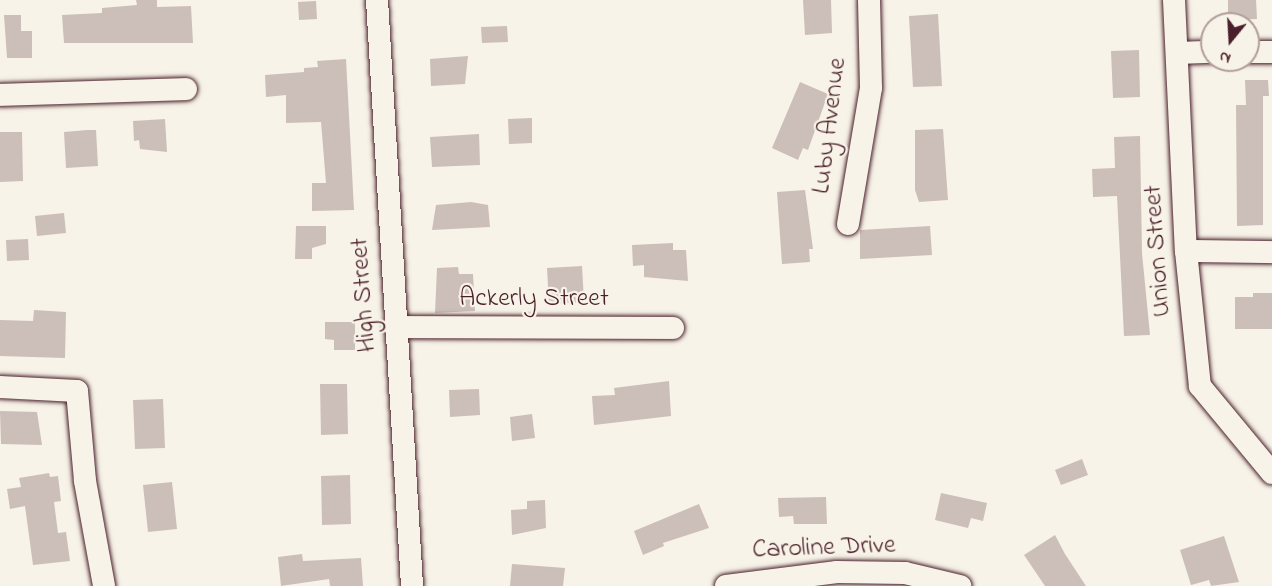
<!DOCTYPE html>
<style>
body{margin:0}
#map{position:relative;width:1272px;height:586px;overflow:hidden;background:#f7f3e8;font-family:"Indie Flower",sans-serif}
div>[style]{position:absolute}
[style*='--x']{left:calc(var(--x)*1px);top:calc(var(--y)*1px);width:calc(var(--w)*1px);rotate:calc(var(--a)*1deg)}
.building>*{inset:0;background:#ccbfb9}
.roads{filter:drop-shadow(0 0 2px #4a1f2b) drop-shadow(0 0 2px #4a1f2b)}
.street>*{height:22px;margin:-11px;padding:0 11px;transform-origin:11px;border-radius:11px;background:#f7f3e8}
span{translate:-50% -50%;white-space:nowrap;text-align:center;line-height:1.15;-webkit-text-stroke:4.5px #f7f3e8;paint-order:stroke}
.street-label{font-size:26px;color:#4a1f2b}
.north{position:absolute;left:1200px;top:12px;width:60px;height:60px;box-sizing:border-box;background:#f7f3e8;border:2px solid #b29e9c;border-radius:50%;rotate:198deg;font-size:16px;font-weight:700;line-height:24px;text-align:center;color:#4a1f2b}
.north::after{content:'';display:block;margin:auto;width:21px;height:27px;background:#4a1f2b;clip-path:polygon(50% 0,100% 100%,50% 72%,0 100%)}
</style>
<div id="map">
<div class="building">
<i style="clip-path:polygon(136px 0,157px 0,157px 7px,191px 6px,193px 43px,64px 43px,62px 15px,102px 13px,102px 8px,137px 5px)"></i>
<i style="clip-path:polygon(803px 0,831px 0,832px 33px,805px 35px)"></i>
<i style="clip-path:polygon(1228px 0,1256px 0,1257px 19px,1228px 20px)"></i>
<i style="clip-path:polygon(316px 1px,317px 19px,299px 20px,298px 2px)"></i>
<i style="clip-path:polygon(938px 14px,942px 86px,913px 87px,909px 16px)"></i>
<i style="clip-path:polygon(4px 15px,21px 15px,21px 31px,32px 31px,32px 58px,7px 58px)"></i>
<i style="clip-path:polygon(507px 26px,508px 42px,482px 43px,481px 27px)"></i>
<i style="clip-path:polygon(1139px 50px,1140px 97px,1113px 98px,1111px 51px)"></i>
<i style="clip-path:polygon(468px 56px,465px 84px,431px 86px,430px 59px)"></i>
<i style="clip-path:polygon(346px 59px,354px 210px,312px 211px,312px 183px,326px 183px,321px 122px,286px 123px,286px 95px,266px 97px,265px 75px,304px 72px,304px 68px,318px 67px,317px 61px)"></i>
<i style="clip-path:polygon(1245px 80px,1268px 80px,1269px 96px,1263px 96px,1263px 225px,1237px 226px,1236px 105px,1246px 105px)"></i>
<i style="clip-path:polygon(800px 82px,828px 94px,808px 150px,803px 148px,798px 160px,772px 148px)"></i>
<i style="clip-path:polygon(532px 118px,532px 143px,509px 144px,508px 119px)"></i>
<i style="clip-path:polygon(165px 119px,167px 152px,140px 149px,139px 140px,134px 141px,133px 121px)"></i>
<i style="clip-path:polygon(943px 129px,948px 200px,919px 202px,915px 190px,915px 130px)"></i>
<i style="clip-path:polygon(87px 130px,96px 130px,98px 166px,66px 168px,64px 132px)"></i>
<i style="clip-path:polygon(0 132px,22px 132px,23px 181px,0 182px)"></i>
<i style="clip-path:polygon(479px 134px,480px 165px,432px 167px,430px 137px)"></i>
<i style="clip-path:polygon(1140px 136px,1142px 253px,1150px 335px,1124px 336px,1117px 196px,1093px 197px,1092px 169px,1115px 168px,1114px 137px)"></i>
<i style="clip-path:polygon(805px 190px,813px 249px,809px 249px,810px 262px,782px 264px,777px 192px)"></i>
<i style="clip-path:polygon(471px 202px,488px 205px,490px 227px,432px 230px,436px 205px)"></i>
<i style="clip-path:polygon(64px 213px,66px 233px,37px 236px,35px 216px)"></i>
<i style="clip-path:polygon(296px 226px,326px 226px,326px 244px,312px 248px,312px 259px,295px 259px)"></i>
<i style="clip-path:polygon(930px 226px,932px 255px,860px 259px,860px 230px)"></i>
<i style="clip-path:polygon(28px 239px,29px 260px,7px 261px,6px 240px)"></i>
<i style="clip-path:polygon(673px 243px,673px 250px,686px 250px,688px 281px,644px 277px,644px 265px,633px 266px,632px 245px)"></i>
<i style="clip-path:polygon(582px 266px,584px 302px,549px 304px,547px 268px)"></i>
<i style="clip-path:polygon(458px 267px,459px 274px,473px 274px,475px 311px,435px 313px,437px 268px)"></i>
<i style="clip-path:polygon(1253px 293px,1272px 293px,1272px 329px,1235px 329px,1235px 297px,1253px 297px)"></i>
<i style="clip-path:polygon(34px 310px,66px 312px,65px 358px,0 356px,0 320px,33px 321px)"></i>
<i style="clip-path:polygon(325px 322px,355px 322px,355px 350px,334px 350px,334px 340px,325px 339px)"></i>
<i style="clip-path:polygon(669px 381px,671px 416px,594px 425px,592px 396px,615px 395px,614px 388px)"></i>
<i style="clip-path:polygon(320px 384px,347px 384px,348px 434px,321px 435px)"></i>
<i style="clip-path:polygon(479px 389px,480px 415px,450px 417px,449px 390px)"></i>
<i style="clip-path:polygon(163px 399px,165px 448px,135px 449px,133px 400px)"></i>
<i style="clip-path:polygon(0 411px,37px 412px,42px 445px,1px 444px)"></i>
<i style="clip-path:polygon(532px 414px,535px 438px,512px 441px,510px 417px)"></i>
<i style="clip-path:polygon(1082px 459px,1088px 475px,1061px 485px,1055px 470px)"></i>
<i style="clip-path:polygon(49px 473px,50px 477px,58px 476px,61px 501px,54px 502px,58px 533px,66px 532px,70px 561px,33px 565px,25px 506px,10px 509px,7px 489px,21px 487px,19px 478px)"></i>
<i style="clip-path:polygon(350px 475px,351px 524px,322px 525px,321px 476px)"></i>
<i style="clip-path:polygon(172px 482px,177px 529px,148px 532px,143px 485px)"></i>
<i style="clip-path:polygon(941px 493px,987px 503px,983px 521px,971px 518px,968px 528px,935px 520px)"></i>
<i style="clip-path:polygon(826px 497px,827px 524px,794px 524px,793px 516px,779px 517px,778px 498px)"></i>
<i style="clip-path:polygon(545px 500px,546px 528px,512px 535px,511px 510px,527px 509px,527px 501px)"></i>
<i style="clip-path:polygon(699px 504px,709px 528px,663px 543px,664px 546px,643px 555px,634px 531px)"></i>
<i style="clip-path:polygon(1055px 535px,1065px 554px,1086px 586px,1045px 586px,1024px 555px)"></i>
<i style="clip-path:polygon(1224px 536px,1239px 582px,1211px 586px,1209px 580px,1191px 585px,1180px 550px)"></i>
<i style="clip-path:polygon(302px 554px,303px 561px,361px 558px,363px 586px,330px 586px,329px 579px,281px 586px,278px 557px)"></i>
<i style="clip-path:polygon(512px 564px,565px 568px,563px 586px,510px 586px)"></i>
</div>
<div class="roads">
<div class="street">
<i style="--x:377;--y:0;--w:587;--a:86.58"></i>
<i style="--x:1174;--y:0;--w:251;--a:87.3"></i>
<i style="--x:1186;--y:251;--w:136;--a:84.1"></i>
<i style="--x:1200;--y:386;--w:113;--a:50.4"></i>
<i style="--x:1248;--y:52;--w:24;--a:0"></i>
<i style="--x:1177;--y:53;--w:35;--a:-2"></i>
<i style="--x:0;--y:95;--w:186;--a:-1.8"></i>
<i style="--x:848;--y:224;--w:138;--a:-80.4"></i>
<i style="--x:871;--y:88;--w:88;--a:-91.3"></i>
<i style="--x:1186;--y:251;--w:86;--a:0.7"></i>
<i style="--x:395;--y:327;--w:278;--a:0.2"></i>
<i style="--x:0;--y:387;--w:77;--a:3"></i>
<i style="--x:77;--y:391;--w:90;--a:84.9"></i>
<i style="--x:85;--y:481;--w:107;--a:79.7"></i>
<i style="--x:726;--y:586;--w:112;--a:-7.2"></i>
<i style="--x:837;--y:572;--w:68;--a:0.8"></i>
<i style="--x:905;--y:573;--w:57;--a:13.3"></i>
</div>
</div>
<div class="street-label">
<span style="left:831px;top:126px;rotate:-83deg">Luby Avenue</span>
<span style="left:1159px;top:251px;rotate:-94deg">Union Street</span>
<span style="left:365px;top:295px;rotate:-94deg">High Street</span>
<span style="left:534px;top:300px">Ackerly Street</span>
<span style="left:824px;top:549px;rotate:-2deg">Caroline Drive</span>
</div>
<div class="north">N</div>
</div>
